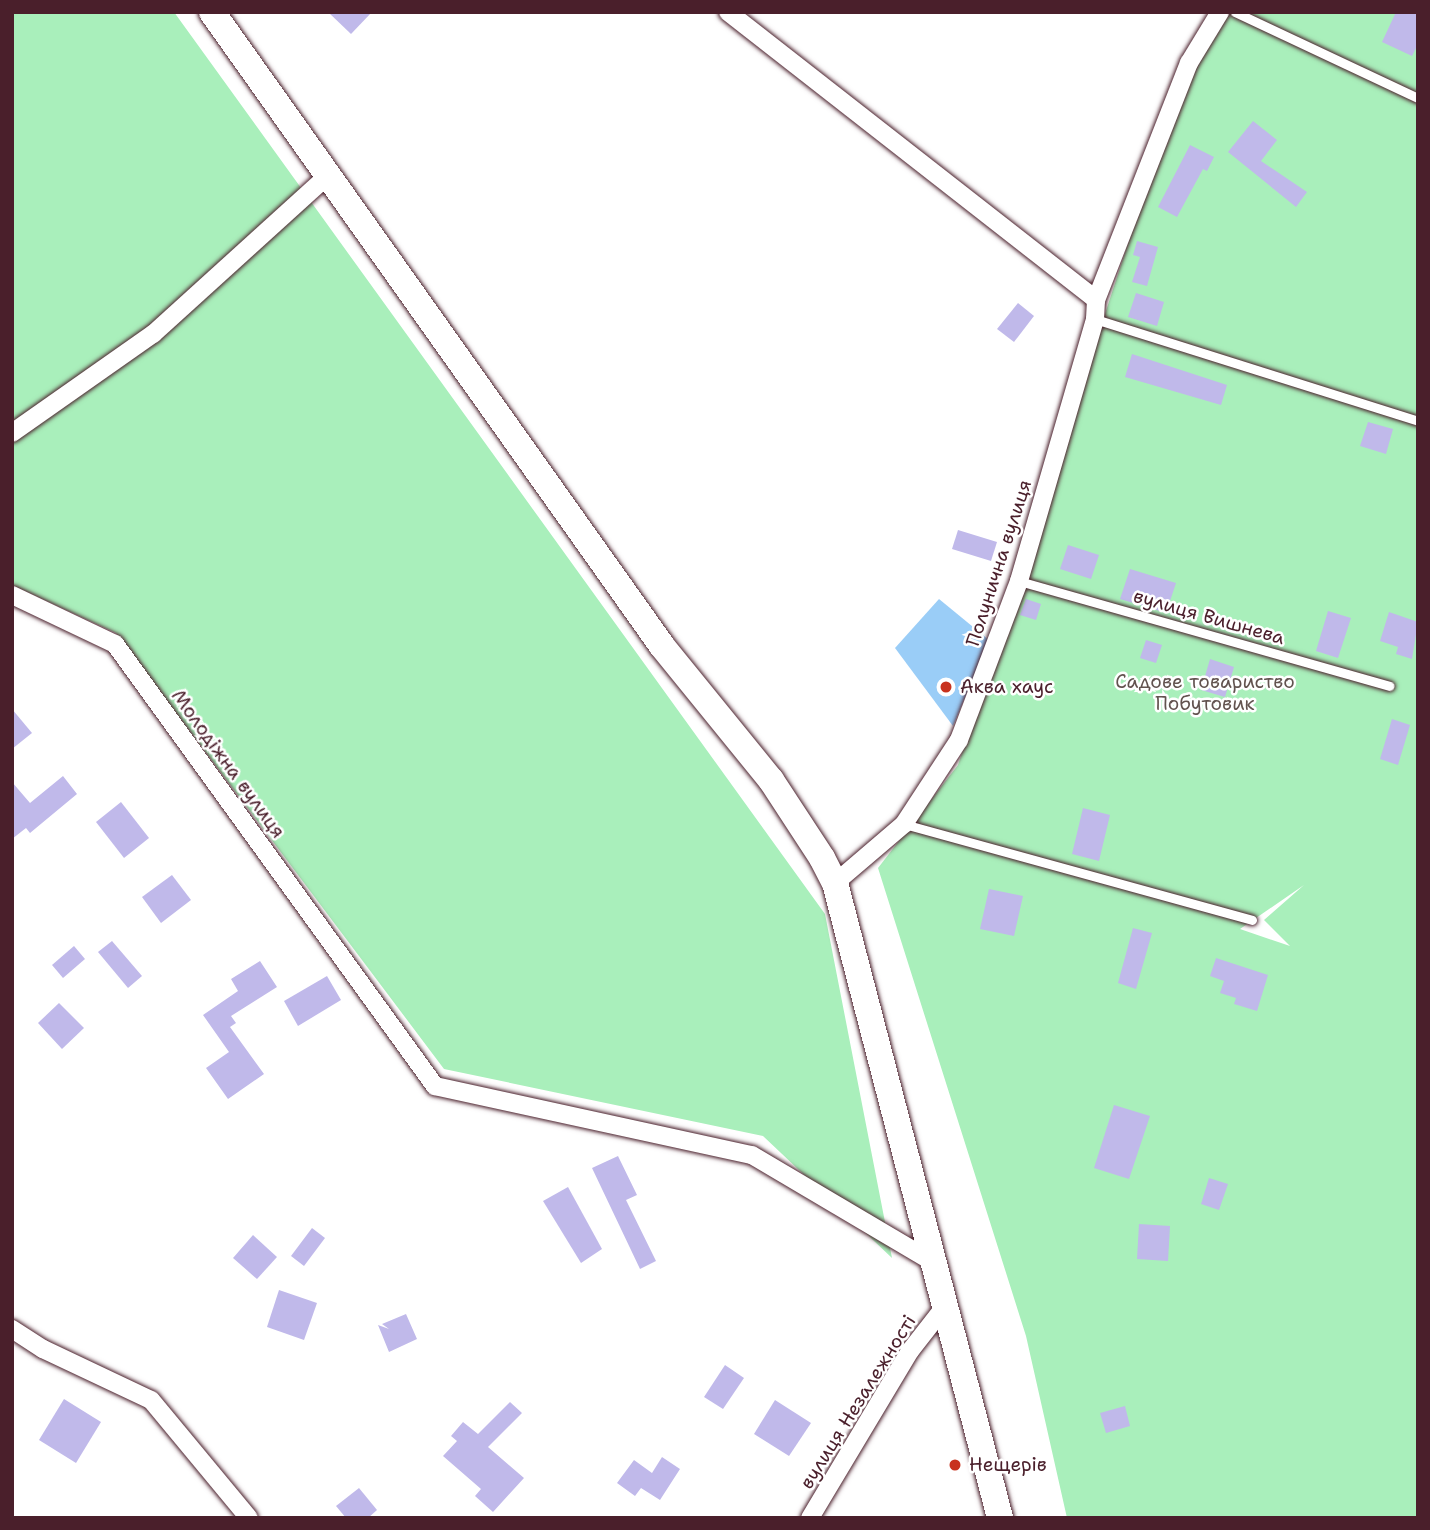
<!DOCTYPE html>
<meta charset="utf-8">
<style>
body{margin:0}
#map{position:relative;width:1430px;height:1530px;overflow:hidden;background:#fff;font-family:"Shantell Sans",sans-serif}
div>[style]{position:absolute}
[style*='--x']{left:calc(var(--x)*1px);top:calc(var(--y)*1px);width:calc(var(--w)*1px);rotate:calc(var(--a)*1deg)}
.green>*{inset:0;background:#a9efbb}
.water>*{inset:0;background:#9acdf7}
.building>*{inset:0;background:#c0b9ea}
.roads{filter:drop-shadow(0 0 2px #4a1f2b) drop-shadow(0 0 2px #4a1f2b)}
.lane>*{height:9px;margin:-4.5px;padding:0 4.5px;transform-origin:4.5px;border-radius:4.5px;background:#fff}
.street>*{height:18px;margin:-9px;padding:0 9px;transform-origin:9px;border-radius:9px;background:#fff}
.secondary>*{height:26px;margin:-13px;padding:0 13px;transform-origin:13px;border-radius:13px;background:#fff}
.dots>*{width:19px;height:19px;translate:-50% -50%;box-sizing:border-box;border:4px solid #fff;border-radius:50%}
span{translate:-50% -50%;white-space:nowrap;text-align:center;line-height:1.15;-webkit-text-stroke:5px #fff;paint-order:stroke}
.street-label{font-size:19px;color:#4a1f2b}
.park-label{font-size:19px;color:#62534f}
.poi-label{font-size:19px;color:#4a1f2b}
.left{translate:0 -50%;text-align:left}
.frame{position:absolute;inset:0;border:14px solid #4a1f2b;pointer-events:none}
</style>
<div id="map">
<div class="green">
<i style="clip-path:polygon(12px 12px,174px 12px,825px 914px,892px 1258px,763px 1136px,444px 1069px,116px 633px,12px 585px)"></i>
<i style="clip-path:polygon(evenodd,1231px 12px,1418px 12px,1418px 1518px,1067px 1518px,1026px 1336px,878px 868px,958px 765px,1162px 139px,1211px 34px,1231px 12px,1304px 885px,1264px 920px,1290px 946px,1240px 929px,1304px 885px)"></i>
</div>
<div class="water">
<i style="clip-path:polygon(939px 599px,989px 640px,953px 726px,895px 648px)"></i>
</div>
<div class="building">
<i style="clip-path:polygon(328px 12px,372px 12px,351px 34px)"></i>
<i style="clip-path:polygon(1396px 12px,1418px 12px,1418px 44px,1412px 56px,1382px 42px)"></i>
<i style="clip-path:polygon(1253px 121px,1277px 140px,1261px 161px,1307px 192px,1296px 207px,1228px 152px)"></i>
<i style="clip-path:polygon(1190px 145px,1214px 157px,1207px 171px,1203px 169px,1177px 217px,1158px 207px)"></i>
<i style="clip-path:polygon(1137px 241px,1158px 247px,1147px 286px,1132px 282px,1140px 257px,1133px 255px)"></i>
<i style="clip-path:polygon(1136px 293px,1164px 302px,1157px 326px,1128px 317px)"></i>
<i style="clip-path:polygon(1018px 303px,1034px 316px,1014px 342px,997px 329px)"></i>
<i style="clip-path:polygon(1132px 354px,1227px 385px,1221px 405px,1125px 377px)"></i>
<i style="clip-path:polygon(1368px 422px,1393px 429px,1386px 454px,1360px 446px)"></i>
<i style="clip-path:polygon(958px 530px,997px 542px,991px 561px,952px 549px)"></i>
<i style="clip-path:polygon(1068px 545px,1099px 555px,1091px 579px,1060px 569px)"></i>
<i style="clip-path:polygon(1130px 569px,1176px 583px,1166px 613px,1120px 599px)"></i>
<i style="clip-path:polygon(1026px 599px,1041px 604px,1036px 620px,1020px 615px)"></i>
<i style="clip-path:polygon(1328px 611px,1351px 618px,1338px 658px,1316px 651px)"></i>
<i style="clip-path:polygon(1389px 612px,1418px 622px,1412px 659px,1396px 654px,1398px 647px,1380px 641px)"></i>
<i style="clip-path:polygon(1146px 640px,1162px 645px,1156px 663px,1140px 658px)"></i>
<i style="clip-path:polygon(1210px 659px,1234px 667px,1225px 697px,1201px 690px)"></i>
<i style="clip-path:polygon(12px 709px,32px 733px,12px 749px)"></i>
<i style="clip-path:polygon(1392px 719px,1410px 725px,1398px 765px,1380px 759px)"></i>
<i style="clip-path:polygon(63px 776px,77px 794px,30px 833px,26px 828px,12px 839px,12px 782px,30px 803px)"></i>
<i style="clip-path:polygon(121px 802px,149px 838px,124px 858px,96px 822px)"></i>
<i style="clip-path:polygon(1083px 808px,1110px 815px,1099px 861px,1072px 854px)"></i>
<i style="clip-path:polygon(172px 875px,191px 900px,161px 923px,142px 897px)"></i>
<i style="clip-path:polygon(989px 889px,1023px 896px,1014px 936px,980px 929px)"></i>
<i style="clip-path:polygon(1133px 928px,1152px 933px,1136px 989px,1118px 983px)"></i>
<i style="clip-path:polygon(112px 941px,142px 976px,128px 988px,98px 952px)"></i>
<i style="clip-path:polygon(74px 946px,85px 959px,63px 978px,52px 965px)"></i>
<i style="clip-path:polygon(1216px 958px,1268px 975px,1257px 1011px,1234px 1004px,1236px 998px,1220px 993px,1224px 981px,1210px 976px)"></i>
<i style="clip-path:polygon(260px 961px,277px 987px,231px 1016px,236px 1023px,230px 1027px,264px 1074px,228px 1099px,206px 1068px,229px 1052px,203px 1015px,238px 991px,231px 979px)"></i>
<i style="clip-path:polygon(327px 976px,341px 1000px,298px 1026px,284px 1001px)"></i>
<i style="clip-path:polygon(59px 1003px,84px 1028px,62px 1049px,38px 1023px)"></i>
<i style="clip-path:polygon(1114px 1105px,1150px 1116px,1129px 1179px,1094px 1168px)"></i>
<i style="clip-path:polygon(618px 1156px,637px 1195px,626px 1200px,656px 1261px,640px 1269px,592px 1168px)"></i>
<i style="clip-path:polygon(1209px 1178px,1228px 1184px,1219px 1210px,1201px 1204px)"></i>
<i style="clip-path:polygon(568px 1187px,602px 1249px,581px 1263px,543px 1201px)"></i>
<i style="clip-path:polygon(1139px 1224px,1170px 1226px,1168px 1261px,1137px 1259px)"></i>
<i style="clip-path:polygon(312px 1228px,325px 1238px,304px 1266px,291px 1256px)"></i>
<i style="clip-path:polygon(253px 1235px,277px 1257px,257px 1279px,233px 1258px)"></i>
<i style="clip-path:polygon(279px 1290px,317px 1303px,304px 1340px,267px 1327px)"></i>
<i style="clip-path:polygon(406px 1314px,417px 1339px,389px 1352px,378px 1325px,389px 1329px,382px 1324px)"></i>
<i style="clip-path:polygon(725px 1365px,744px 1378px,723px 1409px,704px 1397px)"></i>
<i style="clip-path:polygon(64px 1399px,101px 1422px,76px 1463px,39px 1440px)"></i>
<i style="clip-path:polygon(775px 1400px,811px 1423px,789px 1456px,754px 1434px)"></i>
<i style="clip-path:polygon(510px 1402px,522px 1413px,488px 1447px,524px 1478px,493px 1512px,475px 1496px,481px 1489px,443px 1456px,457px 1441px,451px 1436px,463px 1422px,478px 1434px)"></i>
<i style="clip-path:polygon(1125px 1406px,1130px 1426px,1106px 1433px,1100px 1413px)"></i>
<i style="clip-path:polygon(662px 1457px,680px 1469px,660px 1500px,641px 1488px,635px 1496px,617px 1483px,634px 1460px,652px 1473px)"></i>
<i style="clip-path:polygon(359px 1488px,377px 1510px,368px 1518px,346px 1518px,336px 1506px)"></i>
</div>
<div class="roads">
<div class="lane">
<i style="--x:1235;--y:12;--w:202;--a:25.2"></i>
<i style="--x:1095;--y:319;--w:339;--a:17.5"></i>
<i style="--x:1019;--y:581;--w:385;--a:15.8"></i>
<i style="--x:904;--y:824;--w:361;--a:15.4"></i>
</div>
<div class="street">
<i style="--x:728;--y:12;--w:467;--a:38"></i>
<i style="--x:12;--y:433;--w:172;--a:-35.1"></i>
<i style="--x:153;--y:334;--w:235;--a:-42.2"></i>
<i style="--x:12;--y:595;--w:114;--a:25.4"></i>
<i style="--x:115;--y:644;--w:546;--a:54.1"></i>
<i style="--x:435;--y:1086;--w:324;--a:12.3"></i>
<i style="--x:752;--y:1155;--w:208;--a:30.6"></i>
<i style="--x:835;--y:883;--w:91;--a:-40.5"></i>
<i style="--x:904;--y:824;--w:100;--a:-56.8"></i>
<i style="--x:959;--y:740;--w:170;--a:-69.3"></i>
<i style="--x:1019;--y:581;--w:273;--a:-73.8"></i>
<i style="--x:1095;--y:319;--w:19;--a:-87"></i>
<i style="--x:1096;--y:300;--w:255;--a:-68.6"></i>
<i style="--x:1189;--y:63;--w:60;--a:-58.7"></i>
<i style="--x:12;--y:1329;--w:37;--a:33"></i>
<i style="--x:43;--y:1349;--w:119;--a:25.3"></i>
<i style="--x:151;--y:1400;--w:153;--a:50.3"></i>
<i style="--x:810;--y:1518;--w:195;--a:-59.1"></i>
<i style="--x:910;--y:1351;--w:52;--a:-52"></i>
</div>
<div class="secondary">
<i style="--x:212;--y:12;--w:777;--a:54.63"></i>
<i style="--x:662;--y:646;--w:173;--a:50.9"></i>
<i style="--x:771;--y:780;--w:93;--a:56.8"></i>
<i style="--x:822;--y:858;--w:28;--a:63"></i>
<i style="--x:835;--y:883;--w:656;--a:75.43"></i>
</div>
</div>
<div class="dots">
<i style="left:946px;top:687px;background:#c8321e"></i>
<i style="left:955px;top:1465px;background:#c8321e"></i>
</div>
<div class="street-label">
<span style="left:999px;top:563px;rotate:-72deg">Полунична вулиця</span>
<span style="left:1209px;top:617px;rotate:16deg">вулиця Вишнева</span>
<span style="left:228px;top:764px;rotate:54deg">Молодіжна вулиця</span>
<span style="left:858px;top:1402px;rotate:-58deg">вулиця Незалежності</span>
</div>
<div class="park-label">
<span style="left:1205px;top:693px">Садове товариство<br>Побутовик</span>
</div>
<div class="poi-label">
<span class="left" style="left:960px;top:687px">Аква хаус</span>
<span class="left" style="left:969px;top:1465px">Нещерів</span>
</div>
<div class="frame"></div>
</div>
